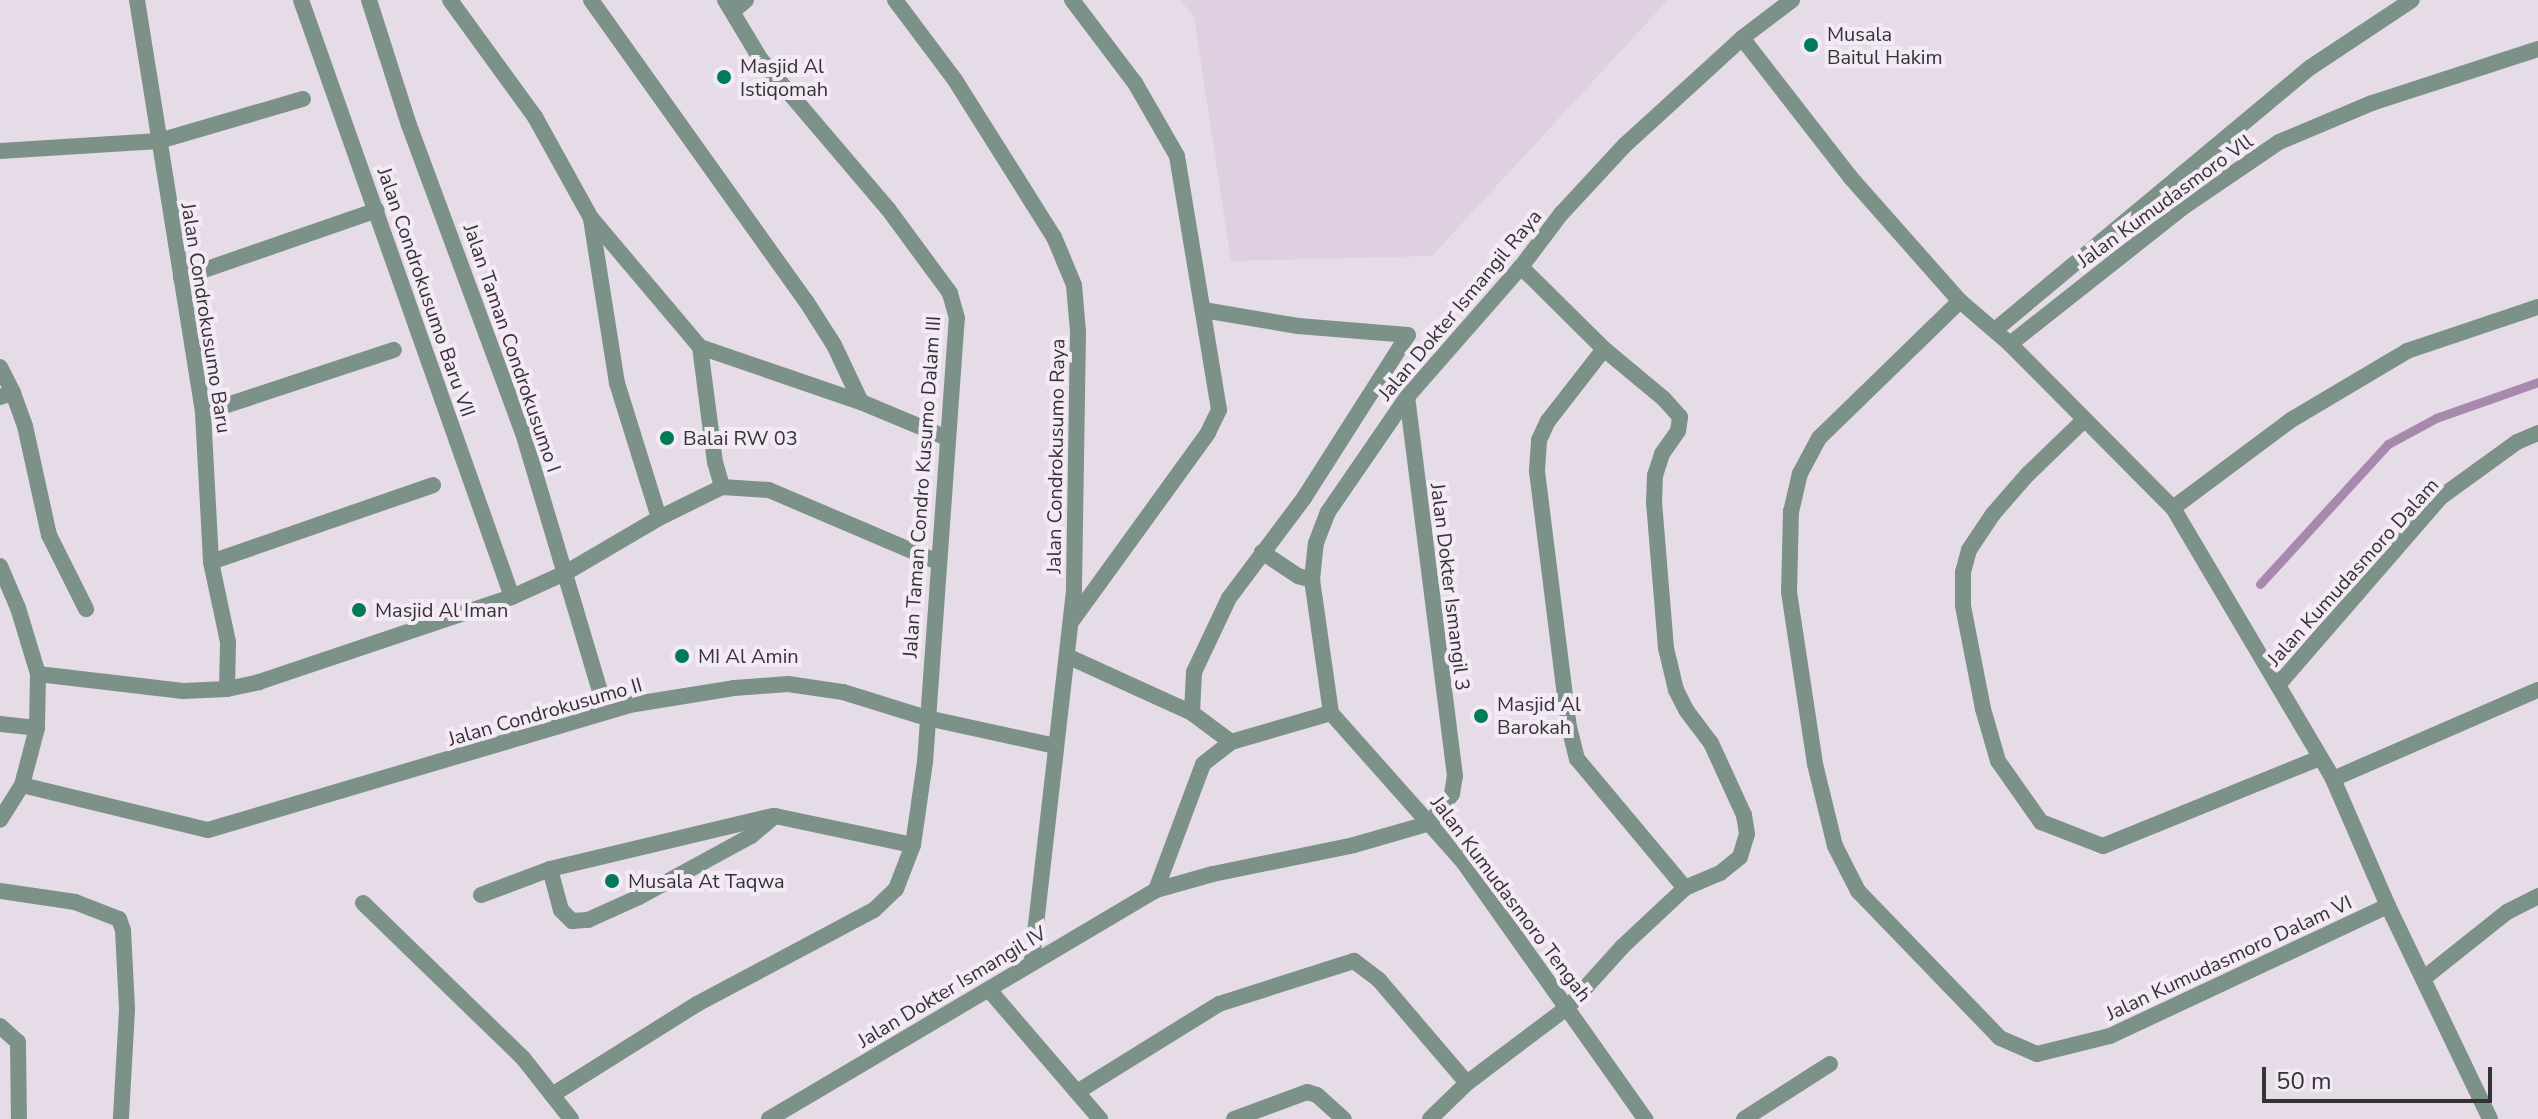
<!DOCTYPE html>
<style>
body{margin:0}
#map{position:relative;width:2538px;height:1119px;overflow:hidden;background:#e6dce7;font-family:"Nunito Sans",sans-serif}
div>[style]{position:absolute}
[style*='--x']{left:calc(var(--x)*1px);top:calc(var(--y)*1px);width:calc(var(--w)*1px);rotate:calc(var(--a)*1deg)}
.built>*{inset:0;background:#dfd0e1}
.stream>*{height:9px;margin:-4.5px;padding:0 4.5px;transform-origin:4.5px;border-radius:4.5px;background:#a789ad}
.street>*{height:16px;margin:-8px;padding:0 8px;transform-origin:8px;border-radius:8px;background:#7c9187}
.dots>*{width:22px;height:22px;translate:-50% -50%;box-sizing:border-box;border:4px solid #f3eaf5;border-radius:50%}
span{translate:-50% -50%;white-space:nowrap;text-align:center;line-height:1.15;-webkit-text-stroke:8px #f3eaf5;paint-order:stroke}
.poi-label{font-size:20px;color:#363237}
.left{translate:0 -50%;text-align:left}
.street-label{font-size:20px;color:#363237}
.scale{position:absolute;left:2262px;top:1067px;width:230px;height:36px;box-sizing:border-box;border:4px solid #363237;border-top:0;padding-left:10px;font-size:24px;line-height:28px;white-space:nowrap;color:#363237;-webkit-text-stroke:6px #f3eaf5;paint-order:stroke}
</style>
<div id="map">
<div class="built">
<i style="clip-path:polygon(1180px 0,1668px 0,1432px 256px,1231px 261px,1194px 17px)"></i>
</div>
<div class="stream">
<i style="--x:2260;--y:584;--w:190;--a:-47.6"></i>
<i style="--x:2388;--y:444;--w:55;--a:-28.4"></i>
<i style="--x:2436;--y:418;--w:108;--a:-19.4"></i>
</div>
<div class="street">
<i style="--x:137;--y:0;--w:418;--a:80.9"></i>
<i style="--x:203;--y:413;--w:149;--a:86.9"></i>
<i style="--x:211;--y:562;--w:82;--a:78"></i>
<i style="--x:228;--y:642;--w:47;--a:91.2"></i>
<i style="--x:301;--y:0;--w:633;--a:70.53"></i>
<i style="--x:369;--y:0;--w:131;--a:72.3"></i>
<i style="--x:409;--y:125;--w:328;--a:69.7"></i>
<i style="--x:523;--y:433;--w:291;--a:73.4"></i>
<i style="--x:450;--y:0;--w:145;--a:54"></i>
<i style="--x:535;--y:117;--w:115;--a:61"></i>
<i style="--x:591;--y:218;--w:169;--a:49.8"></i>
<i style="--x:591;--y:0;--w:370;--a:54.5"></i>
<i style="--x:806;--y:301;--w:52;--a:57.5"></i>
<i style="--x:834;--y:345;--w:63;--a:64.7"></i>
<i style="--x:895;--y:0;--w:100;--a:53.1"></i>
<i style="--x:955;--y:80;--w:186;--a:57.8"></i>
<i style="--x:1054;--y:237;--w:52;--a:67.4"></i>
<i style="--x:1074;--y:285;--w:47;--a:85.1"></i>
<i style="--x:1078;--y:332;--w:259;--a:90.9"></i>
<i style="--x:1074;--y:591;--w:373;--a:96.5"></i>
<i style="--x:1072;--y:0;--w:104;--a:52.8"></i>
<i style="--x:1135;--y:83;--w:84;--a:60.1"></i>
<i style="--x:1177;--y:156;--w:257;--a:80.6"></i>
<i style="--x:1219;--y:410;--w:25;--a:116"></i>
<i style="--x:1208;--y:433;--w:232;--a:125.9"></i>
<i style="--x:733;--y:11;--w:17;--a:-40"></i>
<i style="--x:1742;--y:38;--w:177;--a:52.1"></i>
<i style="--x:1851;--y:178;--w:164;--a:48.5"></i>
<i style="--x:1960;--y:301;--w:66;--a:40.7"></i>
<i style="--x:2010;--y:344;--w:231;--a:45.2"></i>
<i style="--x:2173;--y:508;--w:315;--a:59.4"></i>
<i style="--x:2333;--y:779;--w:138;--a:66.6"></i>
<i style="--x:2388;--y:906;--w:236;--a:64.4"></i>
<i style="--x:0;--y:151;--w:159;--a:-3.6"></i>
<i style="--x:159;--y:141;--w:150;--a:-16.3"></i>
<i style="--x:591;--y:219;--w:166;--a:81"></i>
<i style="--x:617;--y:383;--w:141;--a:72.7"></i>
<i style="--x:181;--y:278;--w:207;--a:-19.1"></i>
<i style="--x:1960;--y:301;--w:197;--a:135.8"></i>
<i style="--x:1819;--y:438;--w:40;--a:118"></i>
<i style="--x:1800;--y:473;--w:39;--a:103"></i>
<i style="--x:1791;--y:511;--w:81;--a:91.4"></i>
<i style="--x:1789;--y:592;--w:174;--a:81.4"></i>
<i style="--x:1815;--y:764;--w:84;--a:76.3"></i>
<i style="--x:1835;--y:846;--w:51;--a:62.9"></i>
<i style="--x:1858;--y:891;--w:204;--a:46"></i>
<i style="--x:2000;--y:1038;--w:40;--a:23.4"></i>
<i style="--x:2037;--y:1054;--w:75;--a:-13.9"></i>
<i style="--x:2110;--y:1036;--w:307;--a:-25.1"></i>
<i style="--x:1995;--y:330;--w:411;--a:-39.8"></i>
<i style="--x:2311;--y:67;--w:121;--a:-33.6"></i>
<i style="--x:2010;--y:344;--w:223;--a:-38.3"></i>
<i style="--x:2185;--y:206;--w:114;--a:-34.2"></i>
<i style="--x:2279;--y:142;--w:101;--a:-22.8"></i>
<i style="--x:2372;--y:103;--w:175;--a:-18"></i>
<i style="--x:700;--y:347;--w:170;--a:18.9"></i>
<i style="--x:861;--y:402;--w:93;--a:22.7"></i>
<i style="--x:700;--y:347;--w:116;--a:82.6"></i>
<i style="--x:715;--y:462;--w:26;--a:74"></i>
<i style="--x:1604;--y:349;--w:78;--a:39.8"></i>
<i style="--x:1664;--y:399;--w:24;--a:48"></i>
<i style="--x:1680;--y:417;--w:14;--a:98"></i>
<i style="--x:1678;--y:431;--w:28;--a:125"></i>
<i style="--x:1662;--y:454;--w:22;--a:108"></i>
<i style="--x:1655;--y:475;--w:27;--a:92"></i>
<i style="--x:1654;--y:502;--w:146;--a:85.3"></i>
<i style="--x:1666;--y:648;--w:43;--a:76.6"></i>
<i style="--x:1676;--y:690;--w:22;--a:63"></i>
<i style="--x:1686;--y:710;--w:41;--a:52.9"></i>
<i style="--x:1711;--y:743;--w:79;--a:65.4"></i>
<i style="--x:1744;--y:815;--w:19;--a:81"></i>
<i style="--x:1747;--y:834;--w:24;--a:107"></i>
<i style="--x:1740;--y:857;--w:26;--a:141"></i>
<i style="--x:1720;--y:873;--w:38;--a:157"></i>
<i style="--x:0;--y:367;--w:29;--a:63"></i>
<i style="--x:13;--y:393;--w:14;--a:163"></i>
<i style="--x:13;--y:393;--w:35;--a:70"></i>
<i style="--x:25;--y:426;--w:112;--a:77.6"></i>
<i style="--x:49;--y:535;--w:83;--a:63.4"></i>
<i style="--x:203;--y:413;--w:201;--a:-18.3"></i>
<i style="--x:2084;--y:420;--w:79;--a:136"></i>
<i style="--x:2027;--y:475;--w:52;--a:131.1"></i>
<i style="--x:1993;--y:514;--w:43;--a:123.7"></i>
<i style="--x:1969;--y:550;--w:24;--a:105"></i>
<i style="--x:1963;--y:573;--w:33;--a:90"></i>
<i style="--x:1963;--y:606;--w:105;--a:79"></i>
<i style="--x:1983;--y:709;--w:54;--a:73.9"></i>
<i style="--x:1998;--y:761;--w:75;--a:54.8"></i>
<i style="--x:2041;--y:822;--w:66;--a:21.2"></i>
<i style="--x:2103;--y:846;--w:234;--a:-22.1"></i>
<i style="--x:2173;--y:508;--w:147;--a:-36.7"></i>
<i style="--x:2291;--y:420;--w:135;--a:-30.7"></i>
<i style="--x:2407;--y:351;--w:138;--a:-18.6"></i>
<i style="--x:1262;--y:552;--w:43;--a:33.7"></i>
<i style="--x:1298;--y:576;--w:15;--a:16"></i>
<i style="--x:211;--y:562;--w:235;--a:-19.1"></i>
<i style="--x:0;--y:566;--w:46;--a:66.8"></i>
<i style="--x:18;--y:608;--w:69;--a:73.1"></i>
<i style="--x:38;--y:674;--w:54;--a:91.1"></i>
<i style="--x:37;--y:728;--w:59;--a:104.7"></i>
<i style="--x:22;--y:785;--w:41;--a:122.2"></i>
<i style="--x:1067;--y:656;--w:137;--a:24.5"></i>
<i style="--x:1192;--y:713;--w:49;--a:36.6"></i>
<i style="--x:38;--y:674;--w:146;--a:6.7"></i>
<i style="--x:183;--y:691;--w:44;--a:-2.6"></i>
<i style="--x:227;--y:689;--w:33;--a:-12"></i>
<i style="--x:259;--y:682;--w:267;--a:-18.6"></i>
<i style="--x:512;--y:597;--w:60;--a:-24.4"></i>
<i style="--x:567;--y:572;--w:107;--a:-30.4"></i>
<i style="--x:659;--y:518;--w:70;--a:-26.2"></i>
<i style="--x:722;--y:487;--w:47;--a:3.7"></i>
<i style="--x:769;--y:490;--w:184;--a:23.1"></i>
<i style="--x:2278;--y:685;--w:249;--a:-49.1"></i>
<i style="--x:2441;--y:497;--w:94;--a:-35.9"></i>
<i style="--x:2517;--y:442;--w:23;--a:-23"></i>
<i style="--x:1192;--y:713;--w:41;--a:-87.2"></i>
<i style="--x:1194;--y:672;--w:82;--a:-64.7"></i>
<i style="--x:1229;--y:598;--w:125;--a:-53.1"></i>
<i style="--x:1304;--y:498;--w:193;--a:-57.5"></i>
<i style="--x:1408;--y:335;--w:110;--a:-175.3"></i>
<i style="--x:1298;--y:326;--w:96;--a:-170.4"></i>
<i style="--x:1331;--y:713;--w:134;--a:-98.1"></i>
<i style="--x:1312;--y:580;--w:37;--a:-84"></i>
<i style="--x:1316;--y:543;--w:33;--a:-69"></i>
<i style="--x:1328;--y:512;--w:140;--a:-55.5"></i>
<i style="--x:1407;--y:397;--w:173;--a:-48.8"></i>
<i style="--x:1521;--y:267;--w:66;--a:-53"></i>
<i style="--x:1561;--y:214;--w:94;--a:-47.2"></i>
<i style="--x:1625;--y:145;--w:159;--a:-42.4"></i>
<i style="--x:1742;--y:38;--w:63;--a:-37.2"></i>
<i style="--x:1331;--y:713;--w:200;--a:48.4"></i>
<i style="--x:1464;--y:863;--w:314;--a:54.7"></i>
<i style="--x:0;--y:724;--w:37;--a:6"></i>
<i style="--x:2333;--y:779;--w:223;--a:-23.5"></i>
<i style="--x:22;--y:785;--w:191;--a:13.6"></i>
<i style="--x:208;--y:830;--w:439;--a:-16.5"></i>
<i style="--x:629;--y:705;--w:106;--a:-9.2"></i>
<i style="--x:734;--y:688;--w:54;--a:-4.2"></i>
<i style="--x:788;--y:684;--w:56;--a:8.3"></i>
<i style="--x:843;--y:692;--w:88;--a:17.2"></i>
<i style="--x:927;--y:718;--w:131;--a:12.3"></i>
<i style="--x:550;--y:869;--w:42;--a:75"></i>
<i style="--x:561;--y:910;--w:16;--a:45"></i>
<i style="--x:572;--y:921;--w:16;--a:-4"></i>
<i style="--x:588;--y:920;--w:56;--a:-24.3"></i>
<i style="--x:639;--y:897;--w:128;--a:-28.6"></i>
<i style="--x:751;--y:836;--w:31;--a:-40"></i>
<i style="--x:775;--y:816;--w:141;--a:11.9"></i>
<i style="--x:1156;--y:890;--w:134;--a:-69.5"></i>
<i style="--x:1203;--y:764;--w:36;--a:-38"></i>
<i style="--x:1231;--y:742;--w:104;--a:-16.2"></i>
<i style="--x:0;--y:891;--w:76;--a:8.3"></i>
<i style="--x:75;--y:902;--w:47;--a:21.1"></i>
<i style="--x:119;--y:919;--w:12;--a:70"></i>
<i style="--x:123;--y:930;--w:80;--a:87.1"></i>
<i style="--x:127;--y:1010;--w:109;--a:93.2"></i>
<i style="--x:481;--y:895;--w:74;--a:-20.6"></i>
<i style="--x:550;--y:869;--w:229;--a:-13.4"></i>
<i style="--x:363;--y:903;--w:223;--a:44.1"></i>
<i style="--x:523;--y:1058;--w:78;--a:51.8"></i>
<i style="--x:2424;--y:978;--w:106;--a:-38.5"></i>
<i style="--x:2507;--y:912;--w:35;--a:-27"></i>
<i style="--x:990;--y:991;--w:169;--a:49.3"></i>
<i style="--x:0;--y:1026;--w:24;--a:42"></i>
<i style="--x:18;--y:1042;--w:77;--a:89.3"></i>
<i style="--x:1077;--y:1092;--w:167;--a:-31.8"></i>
<i style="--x:1219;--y:1004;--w:142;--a:-17.7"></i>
<i style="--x:1354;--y:961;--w:31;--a:37"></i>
<i style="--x:1379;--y:980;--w:135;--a:49.5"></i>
<i style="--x:552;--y:1095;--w:171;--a:-32.1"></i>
<i style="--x:697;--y:1004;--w:200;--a:-28"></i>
<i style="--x:874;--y:910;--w:30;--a:-44"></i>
<i style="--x:896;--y:889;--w:47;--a:-68.9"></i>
<i style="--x:913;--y:845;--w:84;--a:-81.8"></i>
<i style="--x:925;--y:762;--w:445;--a:-85.9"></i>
<i style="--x:957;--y:318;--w:26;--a:-106"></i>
<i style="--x:950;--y:293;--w:104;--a:-126.4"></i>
<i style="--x:888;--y:209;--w:196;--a:-130.4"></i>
<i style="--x:761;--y:60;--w:70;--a:-121"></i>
<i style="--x:769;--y:1119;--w:450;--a:-30.6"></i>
<i style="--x:1156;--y:890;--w:59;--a:-15.7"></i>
<i style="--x:1213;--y:874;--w:144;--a:-11.6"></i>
<i style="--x:1354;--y:845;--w:79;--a:-16.1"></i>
<i style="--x:1430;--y:823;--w:36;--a:-53"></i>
<i style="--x:1452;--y:794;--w:18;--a:-81"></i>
<i style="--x:1455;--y:776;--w:382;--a:-97.2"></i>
<i style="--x:1234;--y:1119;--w:78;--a:-20.3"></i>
<i style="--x:1307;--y:1092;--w:10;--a:17"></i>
<i style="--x:1317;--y:1095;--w:36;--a:42"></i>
<i style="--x:1430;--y:1119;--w:52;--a:-44.2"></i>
<i style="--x:1467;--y:1083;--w:126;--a:-37"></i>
<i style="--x:1568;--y:1007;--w:81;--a:-48"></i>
<i style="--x:1622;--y:947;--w:86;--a:-43.1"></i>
<i style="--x:1685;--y:888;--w:168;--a:-129.9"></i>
<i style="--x:1577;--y:759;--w:32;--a:-104"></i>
<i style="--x:1569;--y:728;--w:260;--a:-97.1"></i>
<i style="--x:1537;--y:470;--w:30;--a:-86"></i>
<i style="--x:1539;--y:440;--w:21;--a:-65"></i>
<i style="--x:1548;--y:421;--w:91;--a:-52.1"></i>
<i style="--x:1604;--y:349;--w:117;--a:-135.3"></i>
<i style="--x:1744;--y:1119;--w:102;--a:-32.6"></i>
</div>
<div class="dots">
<i style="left:1811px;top:45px;background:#027a57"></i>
<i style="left:724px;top:77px;background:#027a57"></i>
<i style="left:667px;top:438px;background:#027a57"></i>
<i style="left:359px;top:610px;background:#027a57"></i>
<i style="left:682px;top:656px;background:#027a57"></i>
<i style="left:1481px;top:716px;background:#027a57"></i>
<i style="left:612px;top:881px;background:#027a57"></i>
</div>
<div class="poi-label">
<span class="left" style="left:1827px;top:46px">Musala<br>Baitul Hakim</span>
<span class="left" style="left:740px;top:78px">Masjid Al<br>Istiqomah</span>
<span class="left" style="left:683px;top:438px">Balai RW 03</span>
<span class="left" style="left:375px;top:610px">Masjid Al Iman</span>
<span class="left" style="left:698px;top:656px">MI Al Amin</span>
<span class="left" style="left:1497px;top:716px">Masjid Al<br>Barokah</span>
<span class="left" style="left:628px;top:881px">Musala At Taqwa</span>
</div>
<div class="street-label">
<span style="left:2165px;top:201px;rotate:-36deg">Jalan Kumudasmoro Vll</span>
<span style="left:426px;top:292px;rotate:71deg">Jalan Condrokusumo Baru VII</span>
<span style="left:1460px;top:305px;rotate:-50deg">Jalan Dokter Ismangil Raya</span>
<span style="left:206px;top:318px;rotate:81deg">Jalan Condrokusumo Baru</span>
<span style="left:512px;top:348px;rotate:71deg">Jalan Taman Condrokusumo I</span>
<span style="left:1056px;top:456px;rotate:-89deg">Jalan Condrokusumo Raya</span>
<span style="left:922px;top:487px;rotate:-86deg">Jalan Taman Condro Kusumo Dalam III</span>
<span style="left:2353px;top:572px;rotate:-48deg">Jalan Kumudasmoro Dalam</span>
<span style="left:1450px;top:587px;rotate:83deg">Jalan Dokter Ismangil 3</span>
<span style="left:545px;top:712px;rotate:-16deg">Jalan Condrokusumo II</span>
<span style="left:1511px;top:899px;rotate:53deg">Jalan Kumudasmoro Tengah</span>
<span style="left:2229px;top:958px;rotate:-25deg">Jalan Kumudasmoro Dalam VI</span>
<span style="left:952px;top:987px;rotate:-31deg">Jalan Dokter Ismangil IV</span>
</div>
<div class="scale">50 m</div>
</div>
